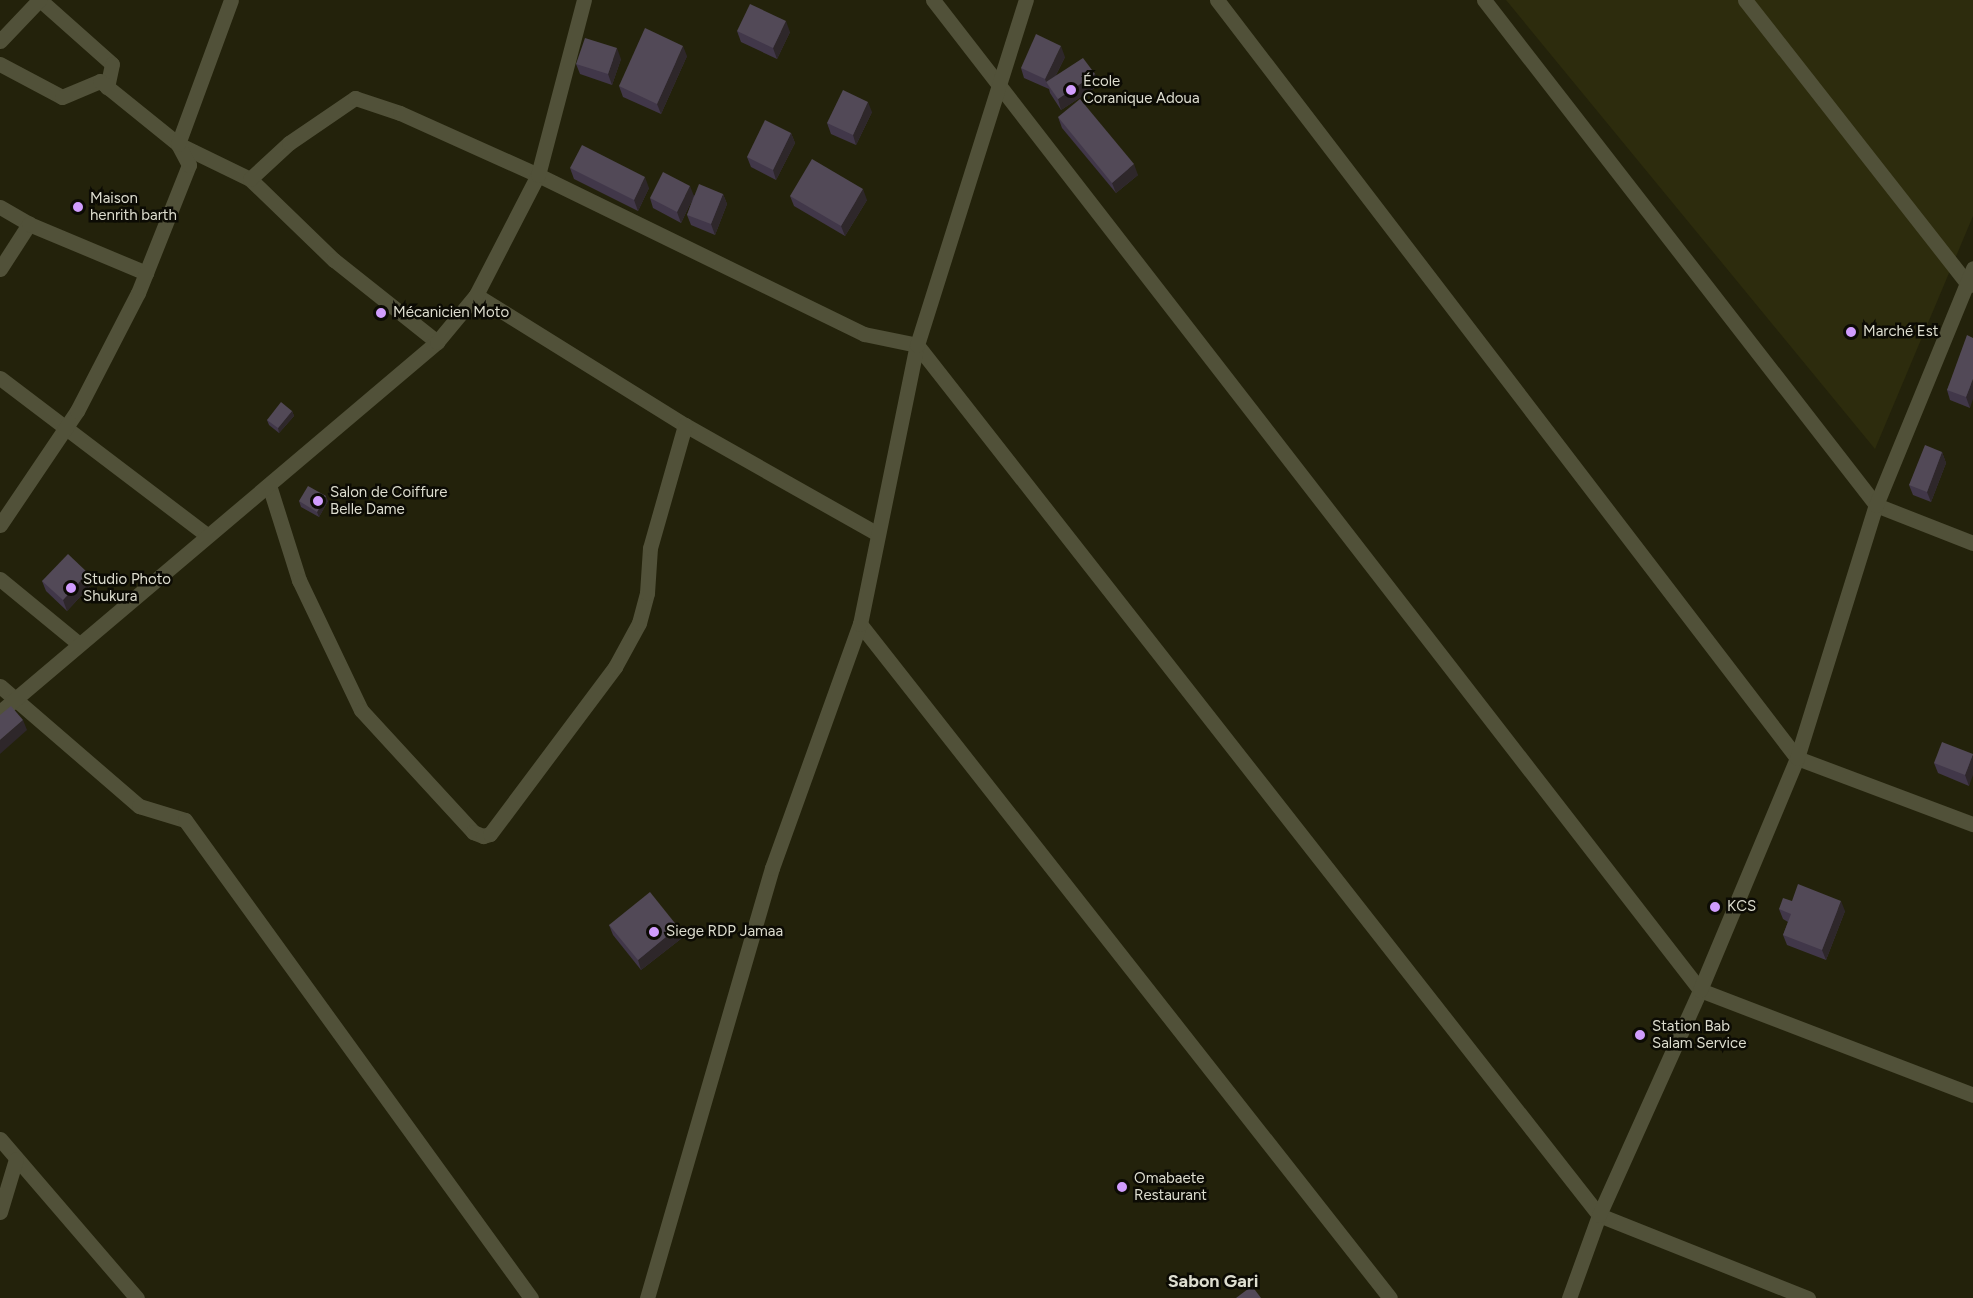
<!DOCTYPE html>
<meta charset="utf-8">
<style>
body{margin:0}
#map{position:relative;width:1973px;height:1298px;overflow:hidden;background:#23220b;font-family:Figtree,sans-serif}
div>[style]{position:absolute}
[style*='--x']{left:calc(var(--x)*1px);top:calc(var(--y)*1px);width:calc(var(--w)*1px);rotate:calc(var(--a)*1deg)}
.built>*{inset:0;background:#2d2c0d}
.minor>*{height:15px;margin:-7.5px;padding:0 7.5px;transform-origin:7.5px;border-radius:7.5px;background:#515139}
.tertiary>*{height:15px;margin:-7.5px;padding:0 7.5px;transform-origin:7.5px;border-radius:7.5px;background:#515139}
.wall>*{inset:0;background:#413749}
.shaded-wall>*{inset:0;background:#2e272a}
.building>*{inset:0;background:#524957}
.dots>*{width:16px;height:16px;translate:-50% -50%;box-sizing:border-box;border:3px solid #0c0b04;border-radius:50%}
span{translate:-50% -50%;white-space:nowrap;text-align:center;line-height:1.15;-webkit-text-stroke:5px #0c0b04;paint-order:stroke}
.poi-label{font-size:15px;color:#ddddcf}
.left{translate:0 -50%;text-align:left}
.quarter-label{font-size:18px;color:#ddddcf;font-weight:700}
</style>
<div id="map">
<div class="built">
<i style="clip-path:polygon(1506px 0,1973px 0,1973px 216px,1875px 449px)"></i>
</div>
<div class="minor">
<i style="--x:40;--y:0;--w:96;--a:41.6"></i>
<i style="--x:112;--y:64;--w:24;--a:102"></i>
<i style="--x:933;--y:0;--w:1252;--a:52.23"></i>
<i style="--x:1700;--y:990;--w:292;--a:21"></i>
<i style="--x:1217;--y:0;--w:954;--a:52.58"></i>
<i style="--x:1797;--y:758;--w:188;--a:20.6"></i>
<i style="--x:1484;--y:0;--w:639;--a:52.18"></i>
<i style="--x:1876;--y:505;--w:104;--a:21.4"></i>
<i style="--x:1745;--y:0;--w:360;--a:51.9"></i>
<i style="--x:1967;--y:283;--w:6;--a:18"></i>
<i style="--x:0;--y:41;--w:57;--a:-46.4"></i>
<i style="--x:0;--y:64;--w:70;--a:28"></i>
<i style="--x:62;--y:97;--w:41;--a:-22.8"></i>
<i style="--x:100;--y:81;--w:100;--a:38.9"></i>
<i style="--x:178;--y:144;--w:80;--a:25.9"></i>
<i style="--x:250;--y:179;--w:117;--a:44"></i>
<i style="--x:334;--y:260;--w:132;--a:38.5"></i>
<i style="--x:250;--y:179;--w:53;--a:-42.7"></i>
<i style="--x:289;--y:143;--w:80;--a:-34.3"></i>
<i style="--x:355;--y:98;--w:47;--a:18.4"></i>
<i style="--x:400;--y:113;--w:151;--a:24.2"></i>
<i style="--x:538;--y:175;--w:363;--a:26"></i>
<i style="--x:864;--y:334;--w:54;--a:11.7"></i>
<i style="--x:917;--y:345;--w:1105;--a:51.91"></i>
<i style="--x:1599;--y:1215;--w:225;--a:21.7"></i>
<i style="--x:0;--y:207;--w:34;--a:30"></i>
<i style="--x:0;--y:269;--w:54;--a:-57.2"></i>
<i style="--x:29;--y:224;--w:127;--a:22.7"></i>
<i style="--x:476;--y:295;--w:246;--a:31.9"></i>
<i style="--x:685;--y:425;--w:219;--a:29.5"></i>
<i style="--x:0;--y:378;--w:260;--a:37.2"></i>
<i style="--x:269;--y:485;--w:100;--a:72.5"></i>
<i style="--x:299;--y:580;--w:144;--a:64.5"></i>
<i style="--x:361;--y:710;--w:166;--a:47.4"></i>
<i style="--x:473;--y:832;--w:11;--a:22"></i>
<i style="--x:483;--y:836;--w:7;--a:-16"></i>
<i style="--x:490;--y:834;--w:209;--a:-53.2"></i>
<i style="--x:615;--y:667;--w:50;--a:-61.4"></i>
<i style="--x:639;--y:623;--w:31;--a:-75"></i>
<i style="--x:647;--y:593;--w:45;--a:-86.2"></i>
<i style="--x:650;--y:548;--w:128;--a:-74.1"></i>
<i style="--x:0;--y:525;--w:138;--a:-56"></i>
<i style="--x:77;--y:411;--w:133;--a:-62.7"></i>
<i style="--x:138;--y:293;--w:138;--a:-68.3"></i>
<i style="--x:189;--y:165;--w:24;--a:-118"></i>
<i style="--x:178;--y:144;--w:153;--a:-69.8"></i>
<i style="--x:0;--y:579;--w:102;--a:39.4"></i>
<i style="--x:860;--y:624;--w:857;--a:51.82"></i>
<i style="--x:0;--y:686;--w:184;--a:40.8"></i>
<i style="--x:139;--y:806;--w:48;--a:16.9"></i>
<i style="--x:185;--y:820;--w:590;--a:54.1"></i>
<i style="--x:0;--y:712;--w:573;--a:-40.25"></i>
<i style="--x:437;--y:342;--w:61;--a:-50.3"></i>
<i style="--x:476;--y:295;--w:135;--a:-62.7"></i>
<i style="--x:538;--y:175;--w:181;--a:-75.3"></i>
<i style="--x:0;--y:1139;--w:210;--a:49.3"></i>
<i style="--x:0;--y:1212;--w:55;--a:-73.2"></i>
<i style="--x:647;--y:1298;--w:448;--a:-73.8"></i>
<i style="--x:772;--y:868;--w:259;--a:-70.2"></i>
<i style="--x:860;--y:624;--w:285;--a:-78.5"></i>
<i style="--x:917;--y:345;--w:362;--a:-72.5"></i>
</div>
<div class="tertiary">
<i style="--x:1569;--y:1298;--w:88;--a:-70.1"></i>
<i style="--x:1599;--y:1215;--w:247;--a:-65.8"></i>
<i style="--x:1700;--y:990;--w:251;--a:-67.3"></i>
<i style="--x:1797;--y:758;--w:265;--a:-72.7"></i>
<i style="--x:1876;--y:505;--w:256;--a:-67.7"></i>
</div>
<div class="wall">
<i style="clip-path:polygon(737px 31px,790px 32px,777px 59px,741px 42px)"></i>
<i style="clip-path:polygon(687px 56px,661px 114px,623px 97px,619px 86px)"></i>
<i style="clip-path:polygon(1065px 57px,1055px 77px,1099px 85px,1061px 110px,1050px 93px,1049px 89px,1024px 78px,1021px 68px)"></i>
<i style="clip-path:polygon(621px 59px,612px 85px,580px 74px,576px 64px)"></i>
<i style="clip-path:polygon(872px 112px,856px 145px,831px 134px,827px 123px)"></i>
<i style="clip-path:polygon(1058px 117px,1138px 175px,1116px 193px,1062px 128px)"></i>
<i style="clip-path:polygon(791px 133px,795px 143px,776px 180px,751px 167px,747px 157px)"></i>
<i style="clip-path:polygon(570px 168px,649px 188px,638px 211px,574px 179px)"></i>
<i style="clip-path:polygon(723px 194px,727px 204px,715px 235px,691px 225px,687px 215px,693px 198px,681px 223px,653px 208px,650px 198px)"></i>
<i style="clip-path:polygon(790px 196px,867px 200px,845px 236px,794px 206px)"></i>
<i style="clip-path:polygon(1973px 338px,1970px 408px,1950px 400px,1947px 390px)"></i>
<i style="clip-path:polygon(292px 411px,294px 416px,279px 433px,269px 425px,267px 420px)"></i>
<i style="clip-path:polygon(1942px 452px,1946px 463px,1931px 502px,1913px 495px,1909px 485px)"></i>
<i style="clip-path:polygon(299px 501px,328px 501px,319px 517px,301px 507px)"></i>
<i style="clip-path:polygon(42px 581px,92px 584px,67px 611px,46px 591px)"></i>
<i style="clip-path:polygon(1973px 754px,1969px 786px,1938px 773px,1934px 763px)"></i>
<i style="clip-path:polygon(1792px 901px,1845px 911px,1826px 960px,1787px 945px,1783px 935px,1788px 922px,1783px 919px,1779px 909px)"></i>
<i style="clip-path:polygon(609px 925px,678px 927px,682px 938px,641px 970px,613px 935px)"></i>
</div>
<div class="shaded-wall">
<i style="clip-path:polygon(786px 21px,790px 32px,777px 59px,773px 48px)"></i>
<i style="clip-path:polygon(683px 46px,687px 56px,661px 114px,657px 104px)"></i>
<i style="clip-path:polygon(1061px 46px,1065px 57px,1050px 87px,1046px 82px,1049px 90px,1045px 79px)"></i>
<i style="clip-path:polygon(617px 48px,621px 59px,612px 85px,608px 74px)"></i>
<i style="clip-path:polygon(1095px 74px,1099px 85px,1061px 110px,1058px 99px)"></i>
<i style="clip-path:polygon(868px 102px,872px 112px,856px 145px,853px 135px)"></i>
<i style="clip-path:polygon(791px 133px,795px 143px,776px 180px,773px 170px)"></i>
<i style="clip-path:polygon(1134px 164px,1138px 175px,1116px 193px,1112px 183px)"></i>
<i style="clip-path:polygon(645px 177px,649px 188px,638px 211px,634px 200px)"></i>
<i style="clip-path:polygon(690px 186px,694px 196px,681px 223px,677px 212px)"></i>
<i style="clip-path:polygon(863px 189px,867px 200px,845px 236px,841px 226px)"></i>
<i style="clip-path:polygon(723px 194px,727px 204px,715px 235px,711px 224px)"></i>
<i style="clip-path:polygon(1973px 379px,1973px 399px,1970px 408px,1966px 397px)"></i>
<i style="clip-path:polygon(292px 411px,294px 416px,279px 433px,278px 428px)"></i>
<i style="clip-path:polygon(1942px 452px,1946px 463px,1931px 502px,1927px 492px)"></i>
<i style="clip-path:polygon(326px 496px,328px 501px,319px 517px,317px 512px)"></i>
<i style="clip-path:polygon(88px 573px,92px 584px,67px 611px,63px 600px)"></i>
<i style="clip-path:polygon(23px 720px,27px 730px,0 754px,0 740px)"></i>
<i style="clip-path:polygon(1973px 754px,1973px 775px,1969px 786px,1965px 775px)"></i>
<i style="clip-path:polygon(1841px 901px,1845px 911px,1826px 960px,1822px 950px)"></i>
<i style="clip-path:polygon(678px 927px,682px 938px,641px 970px,638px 960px)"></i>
</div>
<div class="building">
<i style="clip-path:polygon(750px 4px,786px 21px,773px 48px,737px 31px)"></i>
<i style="clip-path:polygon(645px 28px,683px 46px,657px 104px,619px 86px)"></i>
<i style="clip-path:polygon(1036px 34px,1061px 46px,1045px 79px,1021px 68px)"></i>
<i style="clip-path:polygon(585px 38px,617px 48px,608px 74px,576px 64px)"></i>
<i style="clip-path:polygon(1083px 58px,1095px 74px,1058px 99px,1046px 82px)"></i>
<i style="clip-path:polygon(843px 90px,868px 102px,853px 135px,827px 123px)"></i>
<i style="clip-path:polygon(1080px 99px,1134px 164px,1112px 183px,1058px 117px)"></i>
<i style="clip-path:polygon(765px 120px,791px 133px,773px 170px,747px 157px)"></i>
<i style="clip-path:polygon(582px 145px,645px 177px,634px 200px,570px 168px)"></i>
<i style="clip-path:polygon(812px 159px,863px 189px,841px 226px,790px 196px)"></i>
<i style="clip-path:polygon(663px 172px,690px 186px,677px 212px,650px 198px)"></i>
<i style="clip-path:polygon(699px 184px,723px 194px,711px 224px,687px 215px)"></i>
<i style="clip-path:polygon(1967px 335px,1973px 338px,1973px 379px,1966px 397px,1947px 390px)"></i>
<i style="clip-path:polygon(281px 402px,292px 411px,278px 428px,267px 420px)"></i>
<i style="clip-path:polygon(1925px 445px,1942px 452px,1927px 492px,1909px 485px)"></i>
<i style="clip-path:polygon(308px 486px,326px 496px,317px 512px,299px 501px)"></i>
<i style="clip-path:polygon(68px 554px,88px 573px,63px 600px,42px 581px)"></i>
<i style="clip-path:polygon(11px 706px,23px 720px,0 740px,0 715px)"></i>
<i style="clip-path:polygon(1942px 742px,1973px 754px,1965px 775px,1934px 763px)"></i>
<i style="clip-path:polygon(1798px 884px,1841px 901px,1822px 950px,1783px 935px,1791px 914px,1779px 909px,1783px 898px,1792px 901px)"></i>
<i style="clip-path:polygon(650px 892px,678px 927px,638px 960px,609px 925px)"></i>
<i style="clip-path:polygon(1252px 1286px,1261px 1298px,1236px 1298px)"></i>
</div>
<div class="dots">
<i style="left:1071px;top:90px;background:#d19dfe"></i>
<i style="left:78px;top:207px;background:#d19dfe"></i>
<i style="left:381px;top:313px;background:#d19dfe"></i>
<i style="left:1851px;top:332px;background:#d19dfe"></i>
<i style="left:318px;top:501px;background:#d19dfe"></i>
<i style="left:71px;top:588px;background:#d19dfe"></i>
<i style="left:1715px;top:907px;background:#d19dfe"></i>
<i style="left:654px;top:932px;background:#d19dfe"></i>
<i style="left:1640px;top:1035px;background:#d19dfe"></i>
<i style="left:1122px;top:1187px;background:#d19dfe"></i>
</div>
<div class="poi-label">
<span class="left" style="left:1083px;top:90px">École<br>Coranique Adoua</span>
<span class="left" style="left:90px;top:207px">Maison<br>henrith barth</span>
<span class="left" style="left:393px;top:313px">Mécanicien Moto</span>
<span class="left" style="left:1863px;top:332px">Marché Est</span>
<span class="left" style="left:330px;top:501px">Salon de Coiffure<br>Belle Dame</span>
<span class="left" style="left:83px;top:588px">Studio Photo<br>Shukura</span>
<span class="left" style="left:1727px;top:907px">KCS</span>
<span class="left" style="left:666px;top:932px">Siege RDP Jamaa</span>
<span class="left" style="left:1652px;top:1035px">Station Bab<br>Salam Service</span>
<span class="left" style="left:1134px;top:1187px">Omabaete<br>Restaurant</span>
</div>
<div class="quarter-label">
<span style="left:1213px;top:1281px">Sabon Gari</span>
</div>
</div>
